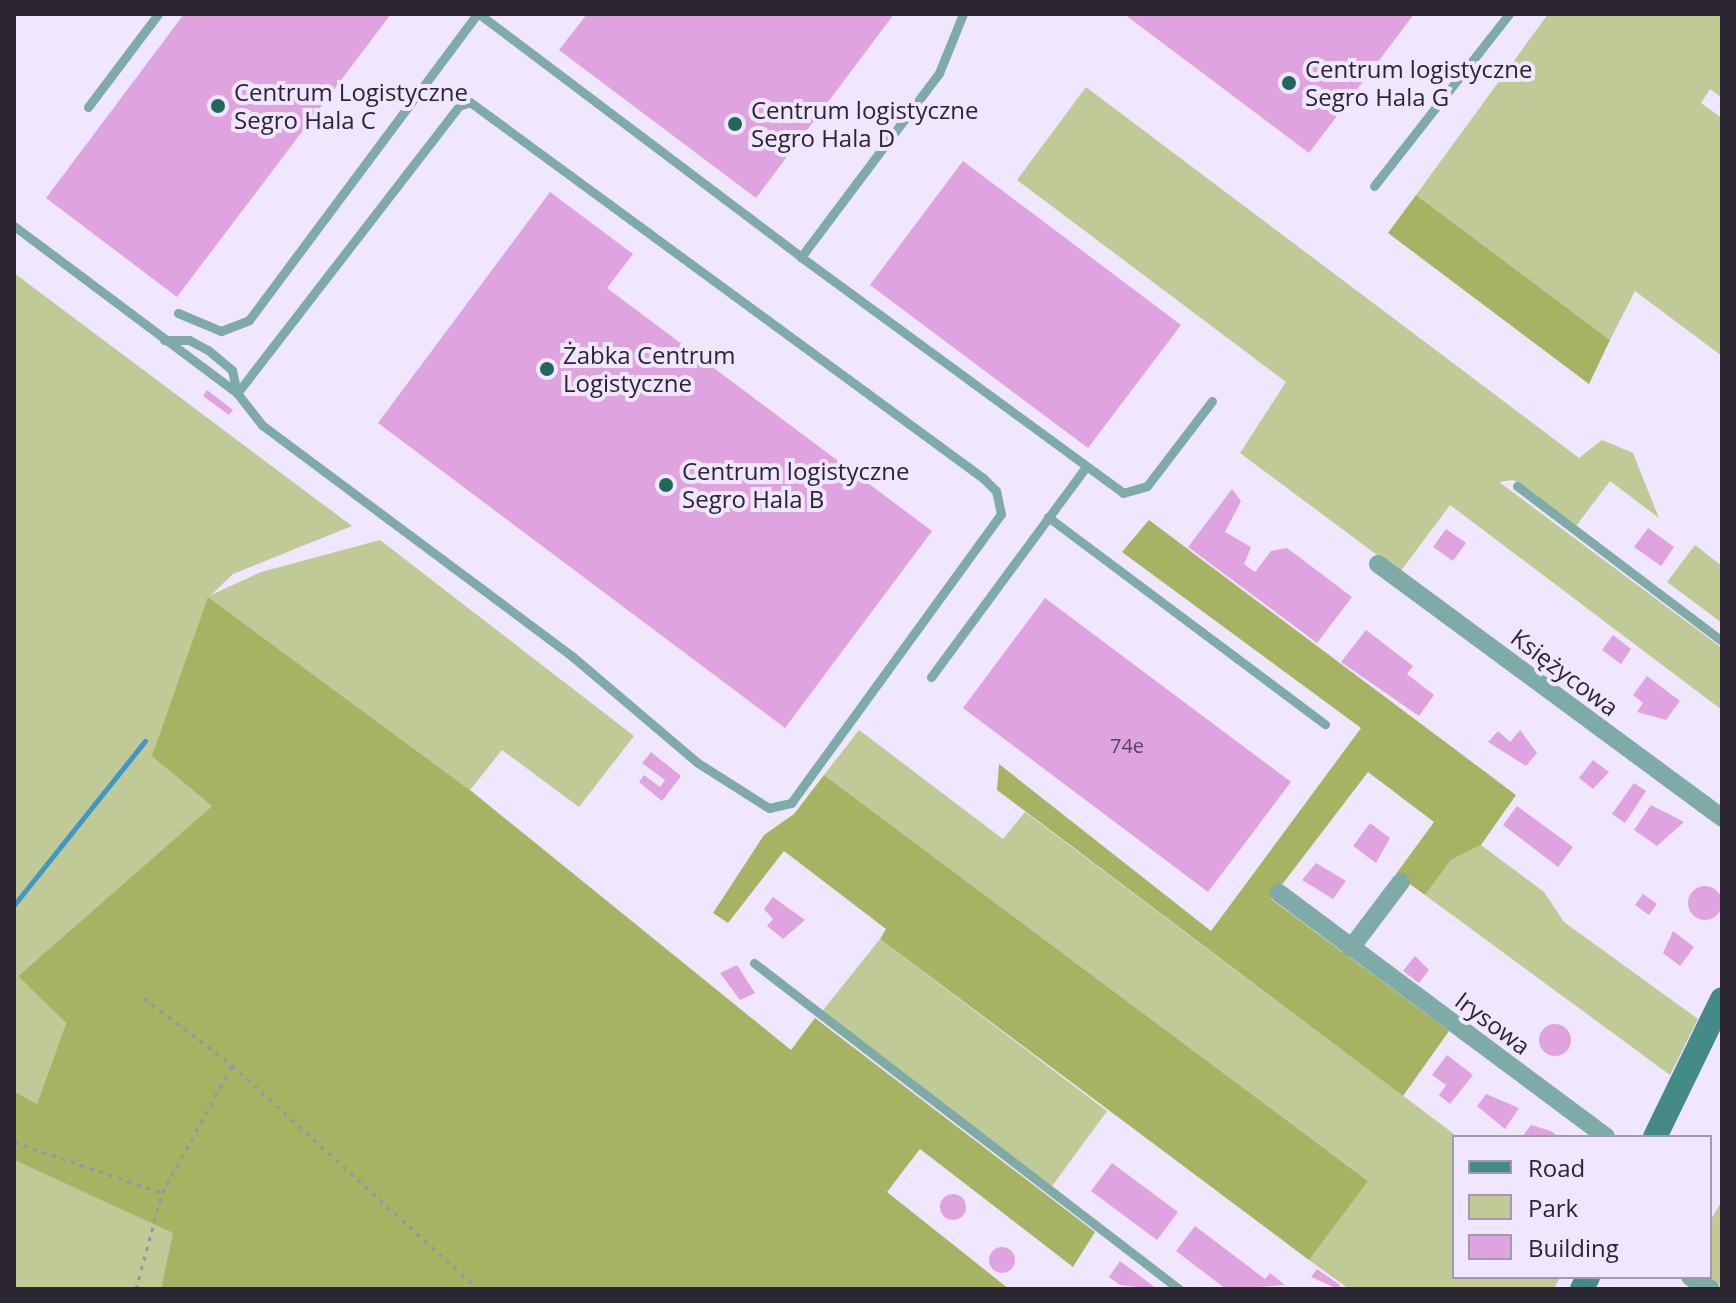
<!DOCTYPE html>
<meta charset="utf-8">
<style>
body{margin:0}
#map{position:relative;width:1736px;height:1303px;overflow:hidden;background:#f0e6fe;font-family:"Open Sans",sans-serif}
div>[style]{position:absolute}
[style*='--x']{left:calc(var(--x)*1px);top:calc(var(--y)*1px);width:calc(var(--w)*1px);rotate:calc(var(--a)*1deg)}
.green>*{inset:0;background:#c0ca97}
.forest>*{inset:0;background:#a6b363}
.stream>*{height:5px;margin:-2.5px;padding:0 2.5px;transform-origin:2.5px;border-radius:2.5px;background:#4497c5}
.building>*{inset:0;background:#dfa3df}
.round{border-radius:50%}
.path>*{height:3px;margin-top:-1.5px;transform-origin:0;background:repeating-linear-gradient(90deg,#9a93a5 0 4px,transparent 0 10px)}
.lane>*{height:9px;margin:-4.5px;padding:0 4.5px;transform-origin:4.5px;border-radius:4.5px;background:#7eaaa8}
.street>*{height:18px;margin:-9px;padding:0 9px;transform-origin:9px;border-radius:9px;background:#7eaaa8}
.secondary>*{height:24px;margin:-12px;padding:0 12px;transform-origin:12px;border-radius:12px;background:#438a88}
.dots>*{width:22px;height:22px;translate:-50% -50%;box-sizing:border-box;border:4px solid #f0e6fe;border-radius:50%}
span{translate:-50% -50%;white-space:nowrap;text-align:center;line-height:1.15;-webkit-text-stroke:8px #f0e6fe;paint-order:stroke}
.number-label{font-size:20px;color:#58455d}
.number-label span{-webkit-text-stroke-width:0}
.poi-label{font-size:24px;color:#2b2632}
.left{translate:0 -50%;text-align:left}
.street-label{font-size:24px;color:#2b2632}
.frame{position:absolute;inset:0;border:16px solid #2b2632;pointer-events:none}
.legend{position:absolute;left:1452px;top:1135px;width:260px;height:144px;box-sizing:border-box;background:#f0e6fe;border:2px solid #a199ac;margin:0;padding:10px 14px;list-style:none;font-size:24px;color:#2b2632}
.legend li{display:flex;align-items:center;gap:16px;height:40px}
.legend b{width:40px;border:2px solid #a199ac}
</style>
<div id="map">
<div class="green">
<i style="clip-path:polygon(1548px 14px,1722px 14px,1722px 98px,1710px 89px,1701px 103px,1722px 118px,1722px 356px,1635px 291px,1610px 340px,1416px 195px)"></i>
<i style="clip-path:polygon(1086px 87px,1579px 458px,1602px 440px,1633px 453px,1659px 518px,1610px 481px,1576px 526px,1513px 480px,1499px 482px,1722px 648px,1722px 710px,1450px 505px,1400px 572px,1240px 453px,1286px 382px,1017px 180px)"></i>
<i style="clip-path:polygon(14px 273px,352px 526px,233px 574px,211px 595px,261px 572px,380px 540px,634px 736px,579px 807px,502px 750px,470px 790px,208px 597px,212px 806px,19px 975px,66px 1023px,37px 1104px,14px 1091px)"></i>
<i style="clip-path:polygon(1695px 545px,1722px 566px,1722px 623px,1667px 582px)"></i>
<i style="clip-path:polygon(859px 730px,1003px 839px,1025px 812px,1458px 1137px,1454px 1277px,1560px 1277px,1554px 1289px,1349px 1289px,1309px 1260px,1367px 1180px,824px 775px)"></i>
<i style="clip-path:polygon(1481px 845px,1544px 892px,1564px 922px,1698px 1019px,1670px 1075px,1425px 895px,1451px 860px)"></i>
<i style="clip-path:polygon(880px 939px,1107px 1111px,1050px 1189px,820px 1014px)"></i>
<i style="clip-path:polygon(14px 1160px,174px 1233px,161px 1289px,14px 1289px)"></i>
<i style="clip-path:polygon(1722px 1201px,1722px 1286px,1706px 1277px,1710px 1221px)"></i>
</div>
<div class="forest">
<i style="clip-path:polygon(1416px 195px,1610px 340px,1589px 384px,1388px 233px)"></i>
<i style="clip-path:polygon(1149px 520px,1516px 795px,1481px 845px,1451px 860px,1425px 895px,1396px 874px,1434px 822px,1368px 772px,1271px 899px,1449px 1031px,1403px 1096px,997px 790px,999px 764px,1211px 931px,1361px 728px,1122px 552px)"></i>
<i style="clip-path:polygon(208px 597px,470px 790px,791px 1050px,815px 1018px,1095px 1232px,1073px 1267px,920px 1149px,887px 1192px,1009px 1289px,161px 1289px,173px 1233px,14px 1160px,14px 1091px,37px 1104px,66px 1023px,18px 976px,212px 806px,152px 756px)"></i>
<i style="clip-path:polygon(824px 775px,1368px 1181px,1309px 1260px,880px 939px,886px 929px,784px 851px,728px 923px,713px 913px,764px 835px,794px 814px)"></i>
</div>
<div class="stream">
<i style="--x:14;--y:905;--w:210;--a:-51.4"></i>
</div>
<div class="building">
<i style="clip-path:polygon(184px 14px,391px 14px,177px 297px,46px 198px)"></i>
<i style="clip-path:polygon(587px 14px,894px 14px,756px 198px,559px 50px)"></i>
<i style="clip-path:polygon(1124px 14px,1414px 14px,1309px 153px)"></i>
<i style="clip-path:polygon(963px 161px,1181px 325px,1088px 448px,870px 285px)"></i>
<i style="clip-path:polygon(550px 192px,633px 254px,607px 288px,932px 531px,785px 728px,378px 423px)"></i>
<i style="clip-path:polygon(207px 390px,233px 410px,229px 415px,203px 396px)"></i>
<i style="clip-path:polygon(1232px 489px,1241px 501px,1225px 532px,1251px 547px,1244px 564px,1255px 572px,1271px 551px,1287px 548px,1352px 597px,1317px 643px,1188px 547px)"></i>
<i style="clip-path:polygon(1648px 528px,1674px 547px,1661px 566px,1634px 547px)"></i>
<i style="clip-path:polygon(1446px 529px,1466px 543px,1453px 561px,1433px 547px)"></i>
<i style="clip-path:polygon(1045px 598px,1291px 782px,1208px 892px,963px 708px)"></i>
<i style="clip-path:polygon(1366px 630px,1413px 666px,1407px 674px,1434px 695px,1419px 716px,1341px 662px)"></i>
<i style="clip-path:polygon(1613px 635px,1631px 649px,1621px 664px,1602px 650px)"></i>
<i style="clip-path:polygon(1647px 676px,1680px 701px,1666px 720px,1637px 712px,1643px 703px,1633px 695px)"></i>
<i style="clip-path:polygon(1520px 730px,1537px 753px,1526px 766px,1488px 742px,1498px 731px,1510px 742px)"></i>
<i style="clip-path:polygon(651px 752px,681px 776px,662px 801px,639px 782px,644px 775px,660px 787px,665px 780px,642px 763px)"></i>
<i style="clip-path:polygon(1593px 760px,1609px 772px,1593px 789px,1579px 778px)"></i>
<i style="clip-path:polygon(1634px 783px,1646px 791px,1625px 823px,1612px 814px)"></i>
<i style="clip-path:polygon(1651px 805px,1684px 822px,1657px 846px,1634px 830px)"></i>
<i style="clip-path:polygon(1517px 806px,1573px 847px,1558px 867px,1503px 825px)"></i>
<i style="clip-path:polygon(1370px 823px,1390px 838px,1376px 863px,1353px 846px)"></i>
<i style="clip-path:polygon(1316px 863px,1346px 881px,1333px 899px,1302px 880px)"></i>
<i class="round" style="left:1688px;top:886px;width:34px;height:34px"></i>
<i style="clip-path:polygon(1643px 894px,1657px 904px,1649px 915px,1635px 905px)"></i>
<i style="clip-path:polygon(773px 897px,805px 920px,783px 939px,767px 926px,773px 919px,764px 909px)"></i>
<i style="clip-path:polygon(1673px 931px,1694px 947px,1680px 966px,1663px 953px)"></i>
<i style="clip-path:polygon(1415px 956px,1429px 970px,1419px 983px,1403px 971px)"></i>
<i style="clip-path:polygon(737px 965px,755px 993px,740px 1000px,720px 973px)"></i>
<i class="round" style="left:1539px;top:1024px;width:32px;height:32px"></i>
<i style="clip-path:polygon(1447px 1055px,1473px 1075px,1450px 1104px,1439px 1095px,1446px 1085px,1432px 1075px)"></i>
<i style="clip-path:polygon(1486px 1094px,1519px 1108px,1505px 1129px,1477px 1106px)"></i>
<i style="clip-path:polygon(1531px 1125px,1551px 1131px,1559px 1137px,1522px 1137px)"></i>
<i style="clip-path:polygon(1112px 1163px,1178px 1212px,1157px 1240px,1091px 1191px)"></i>
<i class="round" style="left:940px;top:1194px;width:26px;height:26px"></i>
<i style="clip-path:polygon(1195px 1226px,1265px 1279px,1270px 1273px,1285px 1285px,1226px 1289px,1176px 1251px)"></i>
<i class="round" style="left:989px;top:1247px;width:26px;height:26px"></i>
<i style="clip-path:polygon(1120px 1261px,1157px 1289px,1120px 1285px,1109px 1277px)"></i>
<i style="clip-path:polygon(1317px 1269px,1340px 1285px,1338px 1289px,1311px 1277px)"></i>
</div>
<div class="path">
<i style="--x:144;--y:998;--w:111;--a:37.3"></i>
<i style="--x:232;--y:1065;--w:333;--a:42.3"></i>
<i style="--x:14;--y:1142;--w:157;--a:19"></i>
<i style="--x:136;--y:1289;--w:99;--a:-74.8"></i>
<i style="--x:162;--y:1193;--w:145;--a:-61.1"></i>
</div>
<div class="lane">
<i style="--x:479;--y:14;--w:403;--a:37"></i>
<i style="--x:801;--y:257;--w:230;--a:-53.1"></i>
<i style="--x:939;--y:73;--w:64;--a:-67.9"></i>
<i style="--x:88;--y:107;--w:116;--a:-53"></i>
<i style="--x:1374;--y:186;--w:219;--a:-51.9"></i>
<i style="--x:14;--y:226;--w:279;--a:36.8"></i>
<i style="--x:801;--y:257;--w:399;--a:36.2"></i>
<i style="--x:1123;--y:493;--w:25;--a:-16"></i>
<i style="--x:1147;--y:486;--w:107;--a:-52.6"></i>
<i style="--x:178;--y:313;--w:47;--a:22.7"></i>
<i style="--x:221;--y:331;--w:30;--a:-21"></i>
<i style="--x:249;--y:320;--w:382;--a:-53.3"></i>
<i style="--x:164;--y:340;--w:25;--a:0"></i>
<i style="--x:189;--y:340;--w:21;--a:28"></i>
<i style="--x:208;--y:350;--w:31;--a:40"></i>
<i style="--x:232;--y:370;--w:24;--a:78"></i>
<i style="--x:237;--y:393;--w:41;--a:52"></i>
<i style="--x:262;--y:425;--w:388;--a:36.7"></i>
<i style="--x:573;--y:657;--w:164;--a:40.3"></i>
<i style="--x:698;--y:763;--w:84;--a:32.4"></i>
<i style="--x:769;--y:808;--w:23;--a:-13"></i>
<i style="--x:791;--y:803;--w:357;--a:-54"></i>
<i style="--x:1001;--y:514;--w:24;--a:-102"></i>
<i style="--x:996;--y:491;--w:18;--a:-135"></i>
<i style="--x:983;--y:478;--w:636;--a:-143.76"></i>
<i style="--x:470;--y:102;--w:12;--a:160"></i>
<i style="--x:459;--y:106;--w:363;--a:127.7"></i>
<i style="--x:1517;--y:486;--w:257;--a:37.1"></i>
<i style="--x:1048;--y:517;--w:346;--a:36.8"></i>
<i style="--x:931;--y:677;--w:260;--a:-53.6"></i>
<i style="--x:754;--y:963;--w:536;--a:37.49"></i>
</div>
<div class="street">
<i style="--x:1378;--y:564;--w:428;--a:36.4"></i>
<i style="--x:1279;--y:893;--w:408;--a:36.7"></i>
<i style="--x:1351;--y:948;--w:83;--a:-52.9"></i>
<i style="--x:1690;--y:1277;--w:24;--a:30"></i>
</div>
<div class="secondary">
<i style="--x:1655;--y:1137;--w:153;--a:-64.1"></i>
<i style="--x:1582;--y:1289;--w:13;--a:-63"></i>
</div>
<div class="dots">
<i style="left:1289px;top:83px;background:#21675b"></i>
<i style="left:218px;top:106px;background:#21675b"></i>
<i style="left:735px;top:124px;background:#21675b"></i>
<i style="left:547px;top:369px;background:#21675b"></i>
<i style="left:666px;top:485px;background:#21675b"></i>
</div>
<div class="number-label">
<span style="left:1127px;top:745px">74e</span>
</div>
<div class="poi-label">
<span class="left" style="left:1305px;top:83px">Centrum logistyczne<br>Segro Hala G</span>
<span class="left" style="left:234px;top:106px">Centrum Logistyczne<br>Segro Hala C</span>
<span class="left" style="left:751px;top:124px">Centrum logistyczne<br>Segro Hala D</span>
<span class="left" style="left:563px;top:369px">Żabka Centrum<br>Logistyczne</span>
<span class="left" style="left:682px;top:485px">Centrum logistyczne<br>Segro Hala B</span>
</div>
<div class="street-label">
<span style="left:1565px;top:672px;rotate:37deg">Księżycowa</span>
<span style="left:1493px;top:1023px;rotate:37deg">Irysowa</span>
</div>
<div class="frame"></div>
<ul class="legend">
<li><b style="height:10px;background:#438a88"></b>Road</li>
<li><b style="height:22px;background:#c0ca97"></b>Park</li>
<li><b style="height:22px;background:#dfa3df"></b>Building</li>
</ul>
</div>
